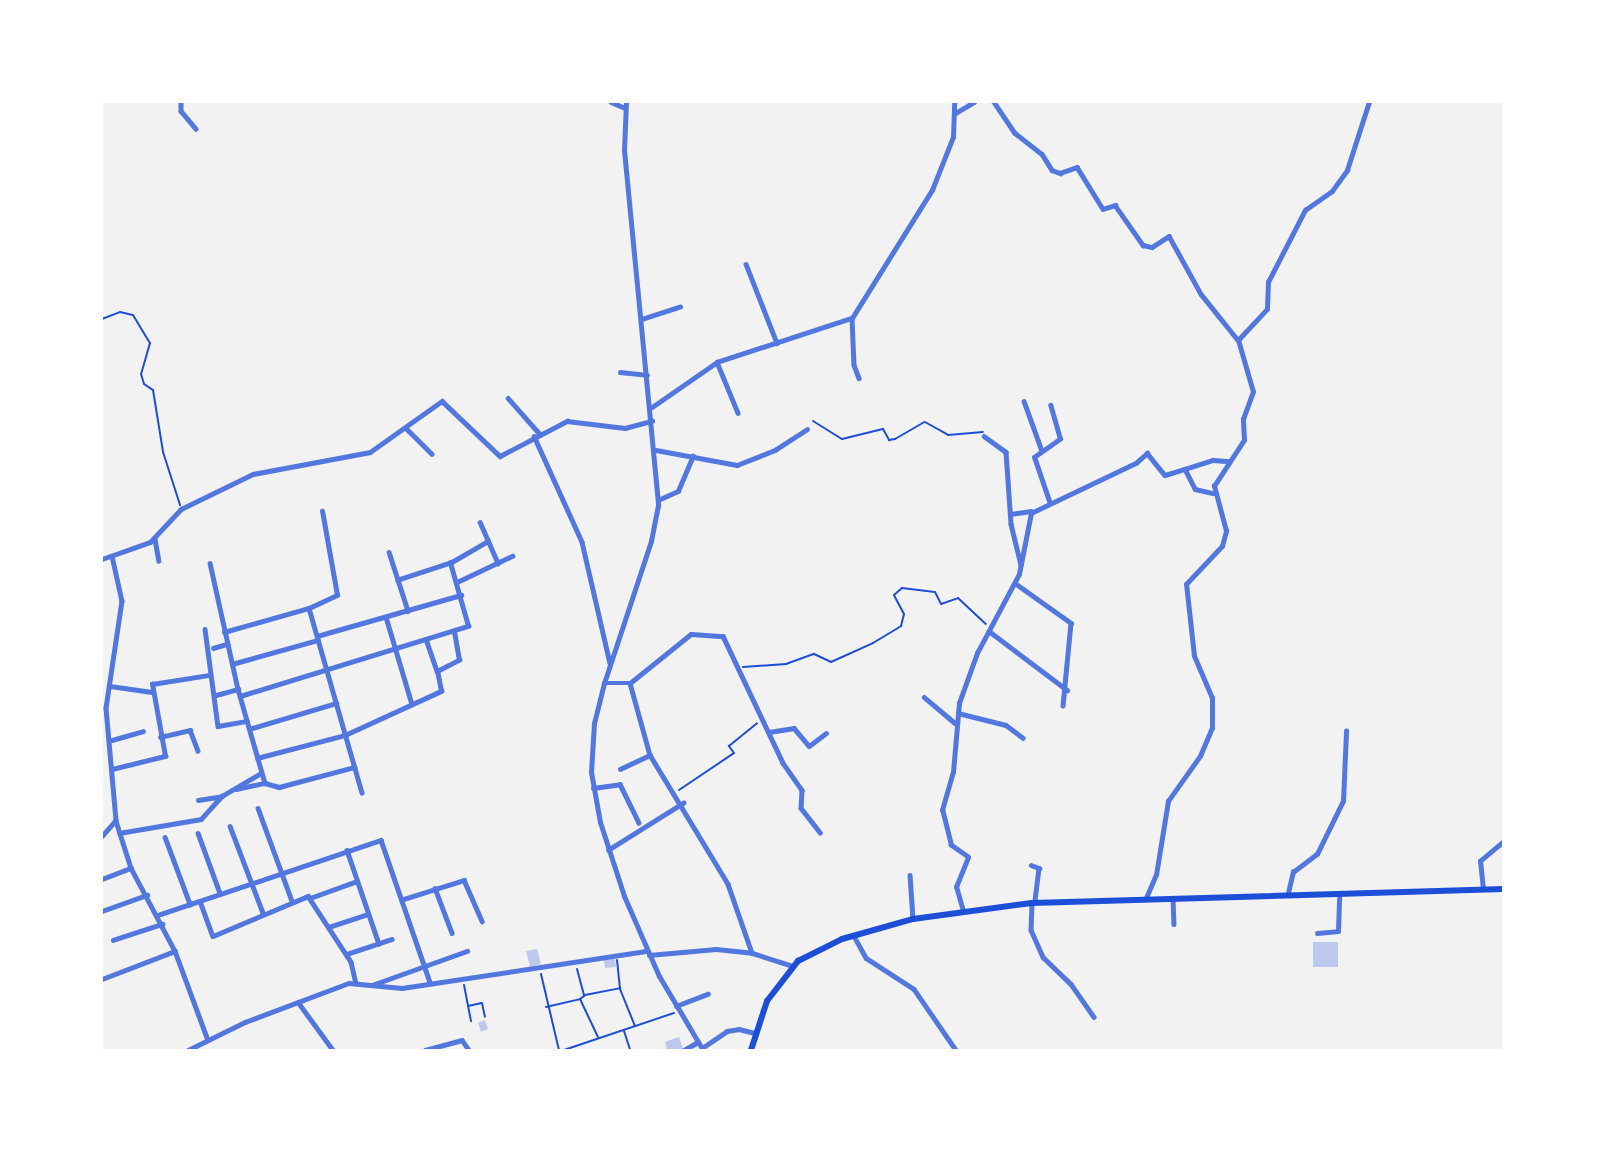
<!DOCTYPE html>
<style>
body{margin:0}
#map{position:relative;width:1605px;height:1152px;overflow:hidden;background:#f2f2f2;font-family:Manrope,sans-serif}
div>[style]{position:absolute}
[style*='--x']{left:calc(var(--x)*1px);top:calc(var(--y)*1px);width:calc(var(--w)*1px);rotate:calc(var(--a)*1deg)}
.building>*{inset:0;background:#bdc9ec}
.path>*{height:2px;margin:-1px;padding:0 1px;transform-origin:1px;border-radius:1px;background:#1d4ed8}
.minor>*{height:4.5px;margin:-2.25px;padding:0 2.25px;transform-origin:2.25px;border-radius:2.25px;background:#5277de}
.tertiary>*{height:5px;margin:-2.5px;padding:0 2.5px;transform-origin:2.5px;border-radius:2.5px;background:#5277de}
.primary>*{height:6px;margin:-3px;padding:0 3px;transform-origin:3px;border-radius:3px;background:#1d4ed8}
span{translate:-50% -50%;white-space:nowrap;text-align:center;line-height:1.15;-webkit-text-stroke:5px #fff;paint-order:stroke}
.frame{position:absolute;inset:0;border:103px solid #fff;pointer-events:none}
</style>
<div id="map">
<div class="building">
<i style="clip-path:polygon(1313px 942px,1338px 942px,1338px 967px,1313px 967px)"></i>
<i style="clip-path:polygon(537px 949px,541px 964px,530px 967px,526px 951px)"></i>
<i style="clip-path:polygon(615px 959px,616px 967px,605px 968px,604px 960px)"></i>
<i style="clip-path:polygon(485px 1020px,488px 1029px,481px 1032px,478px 1023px)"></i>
<i style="clip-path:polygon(679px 1037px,683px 1049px,667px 1050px,665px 1042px)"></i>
</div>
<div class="path">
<i style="--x:102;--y:319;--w:19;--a:-21"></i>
<i style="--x:120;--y:312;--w:13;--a:13"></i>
<i style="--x:133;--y:315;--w:33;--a:59"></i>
<i style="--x:150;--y:343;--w:32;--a:106"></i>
<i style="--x:141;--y:374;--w:10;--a:73"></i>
<i style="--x:144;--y:384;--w:11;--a:34"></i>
<i style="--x:153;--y:390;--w:63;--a:80.8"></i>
<i style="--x:163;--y:452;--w:56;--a:72.2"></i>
<i style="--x:813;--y:421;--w:34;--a:32"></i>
<i style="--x:842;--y:439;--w:42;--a:-13.7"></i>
<i style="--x:883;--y:429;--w:13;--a:61"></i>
<i style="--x:889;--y:440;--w:6;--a:-9"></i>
<i style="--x:895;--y:439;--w:34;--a:-30"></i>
<i style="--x:925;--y:422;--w:26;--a:29"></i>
<i style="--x:948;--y:435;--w:35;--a:-5"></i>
<i style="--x:743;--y:667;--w:43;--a:-4"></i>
<i style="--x:786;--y:664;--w:30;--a:-20"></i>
<i style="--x:814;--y:654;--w:19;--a:25"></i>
<i style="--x:831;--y:662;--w:46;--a:-24.3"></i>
<i style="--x:873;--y:643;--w:33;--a:-31"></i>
<i style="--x:901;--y:626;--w:12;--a:-76"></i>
<i style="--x:904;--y:614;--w:21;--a:-118"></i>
<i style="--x:894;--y:595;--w:11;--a:-41"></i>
<i style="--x:902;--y:588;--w:33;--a:7"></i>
<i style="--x:935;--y:592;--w:13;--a:63"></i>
<i style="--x:941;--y:604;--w:18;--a:-19"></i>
<i style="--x:958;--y:598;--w:38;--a:43"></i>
<i style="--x:679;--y:790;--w:66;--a:-33.9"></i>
<i style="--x:734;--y:753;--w:9;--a:-126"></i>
<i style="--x:729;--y:746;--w:36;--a:-39"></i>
<i style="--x:617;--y:960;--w:29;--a:84"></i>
<i style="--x:620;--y:989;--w:40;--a:68"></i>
<i style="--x:577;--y:969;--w:28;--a:75"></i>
<i style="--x:584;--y:996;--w:5;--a:143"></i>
<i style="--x:580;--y:999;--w:42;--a:64.7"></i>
<i style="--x:541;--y:974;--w:78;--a:76.7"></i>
<i style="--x:464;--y:985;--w:37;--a:79"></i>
<i style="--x:585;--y:995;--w:36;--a:-11"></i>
<i style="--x:468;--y:1006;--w:14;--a:-12"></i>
<i style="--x:482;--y:1003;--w:14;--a:78"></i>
<i style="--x:546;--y:1007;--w:35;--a:-13"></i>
<i style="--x:624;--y:1031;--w:20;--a:72"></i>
<i style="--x:564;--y:1050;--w:116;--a:-18.6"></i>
</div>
<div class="minor">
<i style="--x:181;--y:102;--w:9;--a:90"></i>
<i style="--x:181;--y:111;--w:23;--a:50"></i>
<i style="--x:611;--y:102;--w:15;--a:23"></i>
<i style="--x:994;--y:102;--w:37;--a:56"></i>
<i style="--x:1015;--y:133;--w:34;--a:38"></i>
<i style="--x:1042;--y:154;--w:19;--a:58"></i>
<i style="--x:1052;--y:170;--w:9;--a:21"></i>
<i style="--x:1060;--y:173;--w:18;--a:-19"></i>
<i style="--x:1077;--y:167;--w:49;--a:58.2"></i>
<i style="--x:1103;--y:209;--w:13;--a:-18"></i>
<i style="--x:1115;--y:205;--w:49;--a:55"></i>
<i style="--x:1143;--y:245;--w:9;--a:13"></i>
<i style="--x:1152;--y:247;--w:20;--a:-33"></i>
<i style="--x:1169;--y:236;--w:66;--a:61.1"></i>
<i style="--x:1201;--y:294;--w:58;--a:51.3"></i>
<i style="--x:954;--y:114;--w:23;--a:-31"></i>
<i style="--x:746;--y:264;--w:85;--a:68.6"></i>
<i style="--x:852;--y:318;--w:47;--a:87.6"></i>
<i style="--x:854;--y:365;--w:14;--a:69"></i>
<i style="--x:642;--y:319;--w:40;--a:-18"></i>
<i style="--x:717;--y:362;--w:55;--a:67.6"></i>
<i style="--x:620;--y:372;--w:27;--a:6"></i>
<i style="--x:508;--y:398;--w:47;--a:48.5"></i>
<i style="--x:1024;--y:401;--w:53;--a:70.2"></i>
<i style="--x:652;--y:407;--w:79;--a:-34.7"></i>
<i style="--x:717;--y:362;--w:142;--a:-18.1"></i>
<i style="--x:852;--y:318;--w:151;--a:-58"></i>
<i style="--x:932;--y:190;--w:57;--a:-68.4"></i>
<i style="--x:953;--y:137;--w:35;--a:-88"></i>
<i style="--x:407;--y:429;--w:35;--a:45"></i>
<i style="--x:534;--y:436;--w:116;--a:65.6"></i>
<i style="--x:582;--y:542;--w:124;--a:77"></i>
<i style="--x:984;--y:436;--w:27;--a:36"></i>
<i style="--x:1006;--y:452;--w:72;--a:86"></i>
<i style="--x:1011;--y:524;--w:42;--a:76.3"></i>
<i style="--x:656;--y:450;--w:82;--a:10.5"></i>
<i style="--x:737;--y:465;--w:41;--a:-21.5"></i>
<i style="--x:775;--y:450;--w:38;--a:-33"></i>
<i style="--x:1185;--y:469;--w:29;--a:-18"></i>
<i style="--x:1213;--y:460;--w:16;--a:4"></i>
<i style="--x:658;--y:500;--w:22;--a:-24"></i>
<i style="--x:678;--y:491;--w:38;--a:-67"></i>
<i style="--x:1049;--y:501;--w:46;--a:-108.8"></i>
<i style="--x:1034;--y:457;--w:32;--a:-35"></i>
<i style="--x:1060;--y:439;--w:35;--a:-106"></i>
<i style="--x:1010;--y:514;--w:21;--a:-8"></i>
<i style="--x:480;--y:522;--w:45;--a:66.3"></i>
<i style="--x:155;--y:539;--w:22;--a:80"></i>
<i style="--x:389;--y:552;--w:62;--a:72.1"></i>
<i style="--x:112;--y:556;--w:46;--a:77.5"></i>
<i style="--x:122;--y:601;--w:108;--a:98.5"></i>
<i style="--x:106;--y:708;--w:113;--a:84.9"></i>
<i style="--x:116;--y:821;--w:49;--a:72.3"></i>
<i style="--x:131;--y:868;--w:94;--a:62.1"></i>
<i style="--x:175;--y:951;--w:95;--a:69.7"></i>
<i style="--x:102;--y:559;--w:51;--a:-19.5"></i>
<i style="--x:150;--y:542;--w:45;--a:-46.8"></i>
<i style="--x:181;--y:509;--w:80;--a:-25.9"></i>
<i style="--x:253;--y:474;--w:119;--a:-10.6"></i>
<i style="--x:370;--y:452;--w:88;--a:-35.3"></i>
<i style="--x:442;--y:401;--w:80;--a:43.5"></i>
<i style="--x:500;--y:456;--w:76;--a:-27.6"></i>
<i style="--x:567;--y:421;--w:58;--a:6.9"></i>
<i style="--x:625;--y:428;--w:28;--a:-15"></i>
<i style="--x:210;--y:563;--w:129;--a:77.5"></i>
<i style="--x:238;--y:689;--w:98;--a:74"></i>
<i style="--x:265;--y:783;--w:15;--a:16"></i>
<i style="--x:279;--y:787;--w:78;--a:-14.9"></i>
<i style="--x:450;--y:563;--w:44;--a:-30.1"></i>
<i style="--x:457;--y:582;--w:61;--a:-25.3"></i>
<i style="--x:1015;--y:583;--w:69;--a:35.5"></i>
<i style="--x:1071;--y:623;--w:83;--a:95.5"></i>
<i style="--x:309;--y:608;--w:192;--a:74"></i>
<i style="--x:386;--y:617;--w:91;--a:73.4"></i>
<i style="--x:205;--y:629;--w:98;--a:82.4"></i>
<i style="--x:218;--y:726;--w:29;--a:-10"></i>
<i style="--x:989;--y:631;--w:98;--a:37.1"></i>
<i style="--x:224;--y:632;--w:88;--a:-15.8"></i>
<i style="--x:309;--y:608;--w:31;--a:-25"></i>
<i style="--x:337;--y:595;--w:85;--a:-100.1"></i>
<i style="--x:317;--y:636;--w:150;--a:-15.9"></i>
<i style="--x:426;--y:639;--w:34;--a:71"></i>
<i style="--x:213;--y:648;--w:15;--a:-16"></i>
<i style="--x:232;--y:664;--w:89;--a:-15.6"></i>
<i style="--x:604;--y:683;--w:26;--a:0"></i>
<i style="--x:630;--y:683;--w:78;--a:-38.8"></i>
<i style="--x:691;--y:634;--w:32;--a:4"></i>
<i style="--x:723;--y:636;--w:140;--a:64.7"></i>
<i style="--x:783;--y:763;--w:33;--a:55"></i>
<i style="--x:802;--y:790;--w:18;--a:93"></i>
<i style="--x:801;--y:808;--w:31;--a:52"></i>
<i style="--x:630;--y:683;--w:75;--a:74.5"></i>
<i style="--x:650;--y:755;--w:151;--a:58.8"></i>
<i style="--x:728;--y:884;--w:73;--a:70.8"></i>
<i style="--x:110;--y:686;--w:42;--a:8.1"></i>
<i style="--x:216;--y:695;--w:23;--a:-15"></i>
<i style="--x:240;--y:696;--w:239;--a:-17.1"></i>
<i style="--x:468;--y:626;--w:66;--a:-105.9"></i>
<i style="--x:450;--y:563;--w:55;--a:161.9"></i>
<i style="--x:924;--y:697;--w:40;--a:40"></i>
<i style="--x:958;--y:713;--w:49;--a:14"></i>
<i style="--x:1006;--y:725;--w:21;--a:37"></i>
<i style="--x:249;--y:729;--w:91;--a:-16.6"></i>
<i style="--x:769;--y:732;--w:25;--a:-9"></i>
<i style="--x:794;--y:728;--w:23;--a:50"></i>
<i style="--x:809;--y:746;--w:21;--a:-37"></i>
<i style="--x:160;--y:737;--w:31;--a:-13"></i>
<i style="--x:190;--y:730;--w:22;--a:69"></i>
<i style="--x:112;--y:740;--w:32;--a:-16"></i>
<i style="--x:257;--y:758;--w:91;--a:-14.6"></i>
<i style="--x:345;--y:735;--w:106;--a:-24.6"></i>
<i style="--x:441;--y:691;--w:20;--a:-101"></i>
<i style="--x:437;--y:671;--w:25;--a:-27"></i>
<i style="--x:459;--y:660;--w:28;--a:-100"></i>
<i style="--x:112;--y:769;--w:55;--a:-13.8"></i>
<i style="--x:165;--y:756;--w:73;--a:-100.2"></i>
<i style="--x:152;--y:684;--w:58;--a:-9"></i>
<i style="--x:620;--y:769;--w:33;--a:-25"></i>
<i style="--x:593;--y:788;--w:27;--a:-8"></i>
<i style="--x:620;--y:784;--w:43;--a:64"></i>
<i style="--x:236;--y:789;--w:30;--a:-12"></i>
<i style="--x:198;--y:800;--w:24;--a:-9"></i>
<i style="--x:258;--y:808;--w:99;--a:69.9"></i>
<i style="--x:230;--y:826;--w:93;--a:69.2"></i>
<i style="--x:119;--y:833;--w:83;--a:-9.7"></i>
<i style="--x:201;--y:819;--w:31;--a:-48"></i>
<i style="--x:222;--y:796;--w:45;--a:-30.5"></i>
<i style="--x:198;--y:833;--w:64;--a:69.9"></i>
<i style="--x:102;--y:836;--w:20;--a:-49"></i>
<i style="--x:165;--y:837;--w:72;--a:69.5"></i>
<i style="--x:347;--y:850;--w:99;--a:71.2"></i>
<i style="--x:608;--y:850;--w:89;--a:-32.1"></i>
<i style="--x:1031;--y:865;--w:9;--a:21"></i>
<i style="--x:1039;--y:868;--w:34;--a:97"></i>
<i style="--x:910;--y:875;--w:44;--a:86.1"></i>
<i style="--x:102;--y:879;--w:31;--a:-21"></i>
<i style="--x:435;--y:888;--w:48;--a:69.3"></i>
<i style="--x:1483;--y:889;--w:28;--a:-96"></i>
<i style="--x:1480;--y:861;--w:31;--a:-40"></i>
<i style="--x:1288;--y:893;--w:22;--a:-77"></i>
<i style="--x:1293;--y:872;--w:30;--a:-37"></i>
<i style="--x:1317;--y:854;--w:59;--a:-63.9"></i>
<i style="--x:1343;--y:801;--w:70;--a:-87.5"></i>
<i style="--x:310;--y:898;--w:50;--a:-19.9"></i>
<i style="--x:1146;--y:898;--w:25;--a:-67"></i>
<i style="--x:1156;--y:875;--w:75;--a:-80.8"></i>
<i style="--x:1168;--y:801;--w:55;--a:-54.6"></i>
<i style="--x:1200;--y:756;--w:30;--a:-67"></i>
<i style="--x:1212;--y:728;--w:30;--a:-90"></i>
<i style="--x:1212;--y:698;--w:46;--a:-113.2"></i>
<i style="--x:1194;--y:656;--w:72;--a:-96.3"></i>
<i style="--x:1186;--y:584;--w:52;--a:-46.5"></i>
<i style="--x:1222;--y:546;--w:16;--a:-75"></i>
<i style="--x:1226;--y:531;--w:47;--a:-104.9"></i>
<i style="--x:1214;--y:486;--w:55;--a:-56.9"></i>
<i style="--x:1244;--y:440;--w:21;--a:-93"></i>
<i style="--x:1243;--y:419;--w:29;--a:-70"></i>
<i style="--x:1253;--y:392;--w:54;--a:-106.1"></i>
<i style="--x:1238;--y:340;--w:42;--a:-46.9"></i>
<i style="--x:1267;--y:309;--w:27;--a:-88"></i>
<i style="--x:1268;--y:282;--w:81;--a:-62.8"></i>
<i style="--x:1305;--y:210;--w:33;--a:-35"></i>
<i style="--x:1332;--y:191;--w:26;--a:-54"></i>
<i style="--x:1347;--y:170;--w:71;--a:-72.1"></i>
<i style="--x:1173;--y:898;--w:26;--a:88"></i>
<i style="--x:404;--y:899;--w:63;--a:-17.6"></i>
<i style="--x:464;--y:880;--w:45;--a:66.3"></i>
<i style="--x:200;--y:901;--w:37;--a:70"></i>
<i style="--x:213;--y:936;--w:103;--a:-22.8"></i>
<i style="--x:308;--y:896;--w:79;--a:56.9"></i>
<i style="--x:351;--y:962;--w:22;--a:77"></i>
<i style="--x:1032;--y:903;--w:27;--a:92"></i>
<i style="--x:1031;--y:930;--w:30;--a:66"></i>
<i style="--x:1043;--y:957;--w:39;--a:44"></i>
<i style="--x:1071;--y:984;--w:40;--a:55.1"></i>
<i style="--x:102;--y:911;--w:48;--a:-19.6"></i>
<i style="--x:963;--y:911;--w:25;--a:-106"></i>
<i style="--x:956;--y:887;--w:32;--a:-68"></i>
<i style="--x:968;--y:857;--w:21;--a:-145"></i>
<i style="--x:951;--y:845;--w:36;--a:-104"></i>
<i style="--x:942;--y:810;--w:40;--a:-74"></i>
<i style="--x:953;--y:772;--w:69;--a:-85"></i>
<i style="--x:959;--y:703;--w:53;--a:-70.2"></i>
<i style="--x:977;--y:653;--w:89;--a:-62"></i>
<i style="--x:1019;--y:574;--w:62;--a:-78.9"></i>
<i style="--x:1031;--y:513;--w:116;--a:-25.5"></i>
<i style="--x:1136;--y:463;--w:15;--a:-42"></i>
<i style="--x:1147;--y:453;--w:28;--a:51"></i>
<i style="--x:1165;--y:475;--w:21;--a:-17"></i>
<i style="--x:1185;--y:469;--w:22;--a:63"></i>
<i style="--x:1195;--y:489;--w:18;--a:13"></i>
<i style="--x:158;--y:915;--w:235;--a:-18.6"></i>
<i style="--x:381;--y:840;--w:150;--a:71"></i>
<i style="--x:329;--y:927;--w:41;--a:-18.4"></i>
<i style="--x:1317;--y:933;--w:21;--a:-5"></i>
<i style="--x:1338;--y:931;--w:37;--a:-88"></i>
<i style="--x:854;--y:936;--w:25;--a:61"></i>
<i style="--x:866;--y:958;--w:57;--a:32.9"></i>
<i style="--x:914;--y:989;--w:74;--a:55.5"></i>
<i style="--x:113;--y:940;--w:52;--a:-18.1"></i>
<i style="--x:347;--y:954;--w:47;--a:-18.4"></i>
<i style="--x:649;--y:955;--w:67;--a:-5.1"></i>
<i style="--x:716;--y:949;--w:36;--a:6"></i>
<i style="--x:752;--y:953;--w:43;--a:17.6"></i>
<i style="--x:102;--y:979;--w:78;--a:-21"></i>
<i style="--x:372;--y:985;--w:101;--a:-19.7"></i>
<i style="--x:298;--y:1002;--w:59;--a:53.9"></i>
<i style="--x:676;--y:1006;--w:34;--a:-21"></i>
<i style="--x:702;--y:1048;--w:30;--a:-34"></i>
<i style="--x:727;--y:1031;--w:12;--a:-9"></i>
<i style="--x:739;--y:1029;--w:16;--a:14"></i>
<i style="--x:188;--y:1050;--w:64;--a:-26.2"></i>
<i style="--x:245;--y:1022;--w:111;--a:-20.6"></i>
<i style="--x:349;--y:983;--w:53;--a:5.4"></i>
<i style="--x:402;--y:988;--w:248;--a:-8.6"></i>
<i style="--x:425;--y:1050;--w:38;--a:-15"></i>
<i style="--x:462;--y:1040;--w:12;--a:55"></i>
<i style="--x:684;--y:1050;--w:16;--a:-30"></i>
</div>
<div class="tertiary">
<i style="--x:626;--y:102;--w:48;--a:92.4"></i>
<i style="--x:624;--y:150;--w:357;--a:84.5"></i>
<i style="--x:658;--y:505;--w:37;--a:101"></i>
<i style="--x:651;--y:541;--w:150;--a:108.3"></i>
<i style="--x:604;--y:683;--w:41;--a:104"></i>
<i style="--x:594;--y:723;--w:49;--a:93.5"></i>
<i style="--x:591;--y:772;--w:51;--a:79.8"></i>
<i style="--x:600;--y:822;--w:78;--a:72"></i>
<i style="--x:624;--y:896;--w:87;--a:66.4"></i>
<i style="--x:659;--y:976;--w:86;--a:59.3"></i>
</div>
<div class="primary">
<i style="--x:751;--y:1050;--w:52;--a:-71.9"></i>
<i style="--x:767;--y:1001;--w:51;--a:-52.2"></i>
<i style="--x:798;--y:961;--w:49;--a:-26.6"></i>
<i style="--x:842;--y:939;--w:74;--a:-15.7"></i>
<i style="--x:913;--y:919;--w:120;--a:-7.7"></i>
<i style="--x:1032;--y:903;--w:472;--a:-1.7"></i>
</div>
<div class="frame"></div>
</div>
